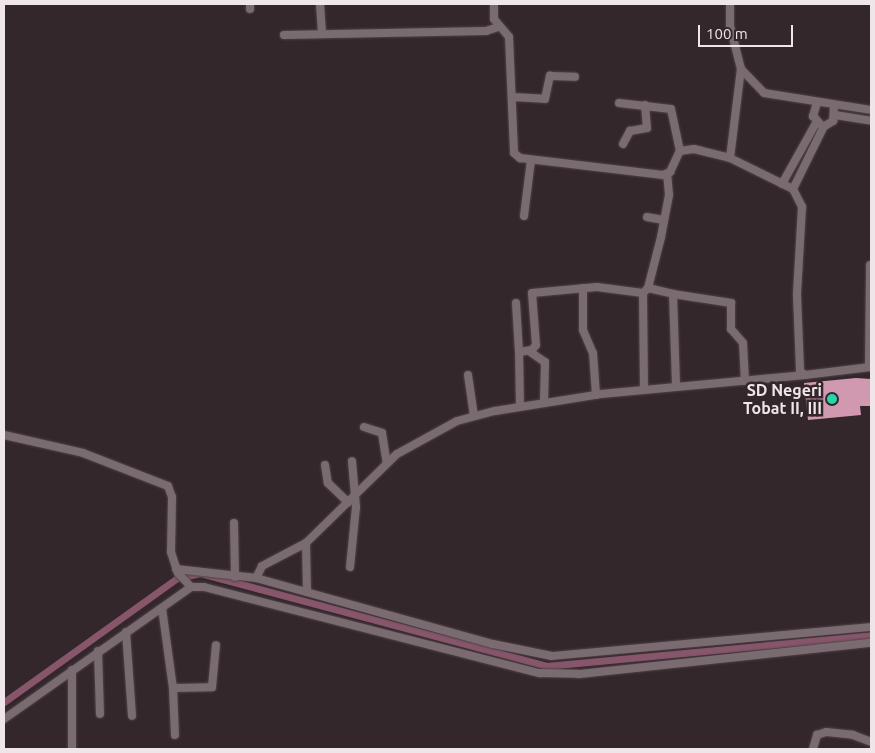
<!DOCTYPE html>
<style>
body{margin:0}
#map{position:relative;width:875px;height:753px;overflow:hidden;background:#34272c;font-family:Ubuntu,sans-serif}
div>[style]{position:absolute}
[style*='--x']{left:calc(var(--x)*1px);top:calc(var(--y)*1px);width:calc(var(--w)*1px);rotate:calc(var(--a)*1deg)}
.canal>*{height:7px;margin:-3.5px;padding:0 3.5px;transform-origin:3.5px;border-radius:3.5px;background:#87566b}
.building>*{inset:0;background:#d099b0}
.roads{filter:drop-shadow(0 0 1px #4e4348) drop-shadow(0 0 1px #4e4348)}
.street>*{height:8px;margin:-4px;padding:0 4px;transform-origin:4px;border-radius:4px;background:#7a6b71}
.dots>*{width:14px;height:14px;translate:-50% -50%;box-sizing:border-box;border:2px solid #34272c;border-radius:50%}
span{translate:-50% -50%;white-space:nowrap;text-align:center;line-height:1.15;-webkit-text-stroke:5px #34272c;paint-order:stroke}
.poi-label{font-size:16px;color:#eee6e9;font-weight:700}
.right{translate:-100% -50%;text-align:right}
.frame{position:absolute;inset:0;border:5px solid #eee6e9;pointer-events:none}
.scale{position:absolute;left:698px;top:25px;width:95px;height:22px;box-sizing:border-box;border:2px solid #eee6e9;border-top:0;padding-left:6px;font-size:15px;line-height:18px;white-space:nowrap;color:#eee6e9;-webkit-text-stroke:4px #34272c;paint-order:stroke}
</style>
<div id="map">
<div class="canal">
<i style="--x:4;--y:702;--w:213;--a:-35.6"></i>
<i style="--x:177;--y:578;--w:24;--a:-12"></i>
<i style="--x:200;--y:573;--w:358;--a:15"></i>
<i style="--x:546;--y:666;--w:326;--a:-5.4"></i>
</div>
<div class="building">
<i style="clip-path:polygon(856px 378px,871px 379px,871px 406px,860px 406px,861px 415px,808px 420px,804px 383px)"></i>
</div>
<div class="roads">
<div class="street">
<i style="--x:320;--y:4;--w:29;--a:86"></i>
<i style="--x:494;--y:4;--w:15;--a:90"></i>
<i style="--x:494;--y:19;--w:23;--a:50"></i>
<i style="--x:509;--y:37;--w:116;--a:87.5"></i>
<i style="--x:514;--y:153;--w:8;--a:40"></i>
<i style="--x:520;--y:158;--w:144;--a:6.8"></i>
<i style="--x:663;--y:175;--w:8;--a:-23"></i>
<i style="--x:670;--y:172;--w:23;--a:-65"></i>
<i style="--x:680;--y:151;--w:14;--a:-8"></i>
<i style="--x:694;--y:149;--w:37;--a:14"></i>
<i style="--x:730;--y:158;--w:70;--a:26.2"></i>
<i style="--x:793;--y:189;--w:20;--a:63"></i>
<i style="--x:802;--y:207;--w:88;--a:93.3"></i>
<i style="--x:797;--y:295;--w:76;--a:87.7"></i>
<i style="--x:800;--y:371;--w:6;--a:39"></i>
<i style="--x:805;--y:375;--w:66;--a:-6.9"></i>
<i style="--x:250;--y:9;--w:5;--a:-90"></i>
<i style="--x:284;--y:35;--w:202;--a:-1.1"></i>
<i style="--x:486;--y:31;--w:13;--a:-18"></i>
<i style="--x:741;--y:69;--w:33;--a:46"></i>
<i style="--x:764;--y:93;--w:108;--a:9"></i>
<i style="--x:512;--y:97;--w:33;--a:3"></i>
<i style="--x:545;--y:99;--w:24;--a:-78"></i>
<i style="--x:550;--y:76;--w:25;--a:2"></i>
<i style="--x:619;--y:103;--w:52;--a:6.6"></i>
<i style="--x:671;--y:109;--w:43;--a:77.9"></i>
<i style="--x:817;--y:103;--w:14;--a:107"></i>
<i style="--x:813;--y:116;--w:15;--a:48"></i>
<i style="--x:823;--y:127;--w:12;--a:-31"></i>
<i style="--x:833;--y:121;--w:16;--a:-86"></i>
<i style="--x:835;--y:115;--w:36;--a:9"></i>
<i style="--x:623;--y:144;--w:15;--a:-62"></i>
<i style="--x:630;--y:131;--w:17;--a:-10"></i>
<i style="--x:647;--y:128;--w:23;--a:-95"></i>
<i style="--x:730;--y:158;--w:90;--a:-83"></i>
<i style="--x:741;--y:69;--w:44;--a:-104.3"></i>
<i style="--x:730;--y:26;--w:22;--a:-90"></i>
<i style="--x:782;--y:184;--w:70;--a:-60.9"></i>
<i style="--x:793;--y:189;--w:70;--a:-63.8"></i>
<i style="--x:524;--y:216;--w:56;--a:-82.9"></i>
<i style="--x:647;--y:217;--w:17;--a:10"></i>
<i style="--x:583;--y:288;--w:42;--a:90"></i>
<i style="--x:583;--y:330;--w:25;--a:67"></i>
<i style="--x:593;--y:353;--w:42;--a:85.9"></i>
<i style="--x:648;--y:288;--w:26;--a:13"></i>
<i style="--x:673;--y:294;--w:92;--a:88.1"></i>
<i style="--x:673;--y:294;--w:59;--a:8.8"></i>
<i style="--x:731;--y:303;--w:26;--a:90"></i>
<i style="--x:731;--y:329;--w:18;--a:49"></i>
<i style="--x:743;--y:343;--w:38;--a:87"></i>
<i style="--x:516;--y:303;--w:49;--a:86.5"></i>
<i style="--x:529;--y:351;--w:19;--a:35"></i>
<i style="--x:545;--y:362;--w:41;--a:91.4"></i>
<i style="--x:869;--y:367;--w:102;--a:-89.4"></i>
<i style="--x:468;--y:375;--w:41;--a:81.7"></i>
<i style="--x:644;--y:389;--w:96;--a:-90.6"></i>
<i style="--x:643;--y:293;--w:7;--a:-45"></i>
<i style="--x:648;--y:288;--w:53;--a:-75.7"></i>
<i style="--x:661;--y:237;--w:43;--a:-79.2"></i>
<i style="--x:669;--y:195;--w:21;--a:-95"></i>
<i style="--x:520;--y:407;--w:55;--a:-91"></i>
<i style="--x:519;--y:352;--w:13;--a:-9"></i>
<i style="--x:532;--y:350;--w:6;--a:-51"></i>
<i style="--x:536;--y:345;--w:52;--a:-94.4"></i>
<i style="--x:532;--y:293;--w:65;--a:-5.3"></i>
<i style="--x:597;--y:287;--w:46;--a:7.4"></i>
<i style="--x:364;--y:427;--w:19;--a:18"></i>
<i style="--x:382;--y:433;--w:30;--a:81"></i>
<i style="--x:4;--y:435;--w:81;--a:12.8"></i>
<i style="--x:83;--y:453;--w:91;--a:21.2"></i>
<i style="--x:168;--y:486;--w:12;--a:70"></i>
<i style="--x:172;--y:497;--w:55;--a:91"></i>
<i style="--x:171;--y:552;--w:22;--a:72"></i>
<i style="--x:178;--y:573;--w:19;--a:47"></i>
<i style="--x:325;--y:465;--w:18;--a:81"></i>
<i style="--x:328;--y:483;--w:28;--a:44"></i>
<i style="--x:234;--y:523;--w:54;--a:88.9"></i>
<i style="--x:306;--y:543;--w:49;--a:88.8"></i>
<i style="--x:350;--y:567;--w:60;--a:-84.3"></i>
<i style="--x:356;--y:507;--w:46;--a:-95"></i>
<i style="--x:176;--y:569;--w:81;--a:6.4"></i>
<i style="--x:256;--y:578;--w:246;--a:15.6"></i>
<i style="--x:493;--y:644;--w:60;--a:11.5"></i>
<i style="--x:552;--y:656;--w:320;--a:-5.2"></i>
<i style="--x:256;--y:578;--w:13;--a:-63"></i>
<i style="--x:262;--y:566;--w:50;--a:-27.6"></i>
<i style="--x:306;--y:543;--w:127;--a:-44.4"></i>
<i style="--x:397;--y:454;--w:68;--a:-28.8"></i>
<i style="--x:457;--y:421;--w:39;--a:-15"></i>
<i style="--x:495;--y:411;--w:107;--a:-9.1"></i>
<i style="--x:601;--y:394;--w:205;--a:-5.3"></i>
<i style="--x:162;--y:608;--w:81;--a:82.2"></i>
<i style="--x:173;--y:688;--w:47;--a:87.6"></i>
<i style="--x:126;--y:632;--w:84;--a:85.9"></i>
<i style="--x:98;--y:651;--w:63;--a:88.2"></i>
<i style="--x:173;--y:688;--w:39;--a:-1"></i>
<i style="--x:212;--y:687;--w:42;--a:-84.6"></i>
<i style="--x:4;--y:719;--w:229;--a:-35.2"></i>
<i style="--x:191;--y:587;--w:13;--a:0"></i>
<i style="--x:204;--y:587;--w:347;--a:14.4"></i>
<i style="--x:540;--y:673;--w:39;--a:1"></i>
<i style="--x:579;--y:674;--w:294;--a:-6.1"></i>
<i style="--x:72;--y:749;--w:79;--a:-90"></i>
<i style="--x:813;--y:749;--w:15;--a:-74"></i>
<i style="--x:817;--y:735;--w:9;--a:-18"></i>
<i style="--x:826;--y:732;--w:27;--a:6"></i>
<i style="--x:853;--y:735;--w:19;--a:21"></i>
</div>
</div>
<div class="dots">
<i style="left:832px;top:399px;background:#27d5ad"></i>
</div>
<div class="poi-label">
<span class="right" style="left:822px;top:399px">SD Negeri<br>Tobat II, III</span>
</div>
<div class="frame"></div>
<div class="scale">100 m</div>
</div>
